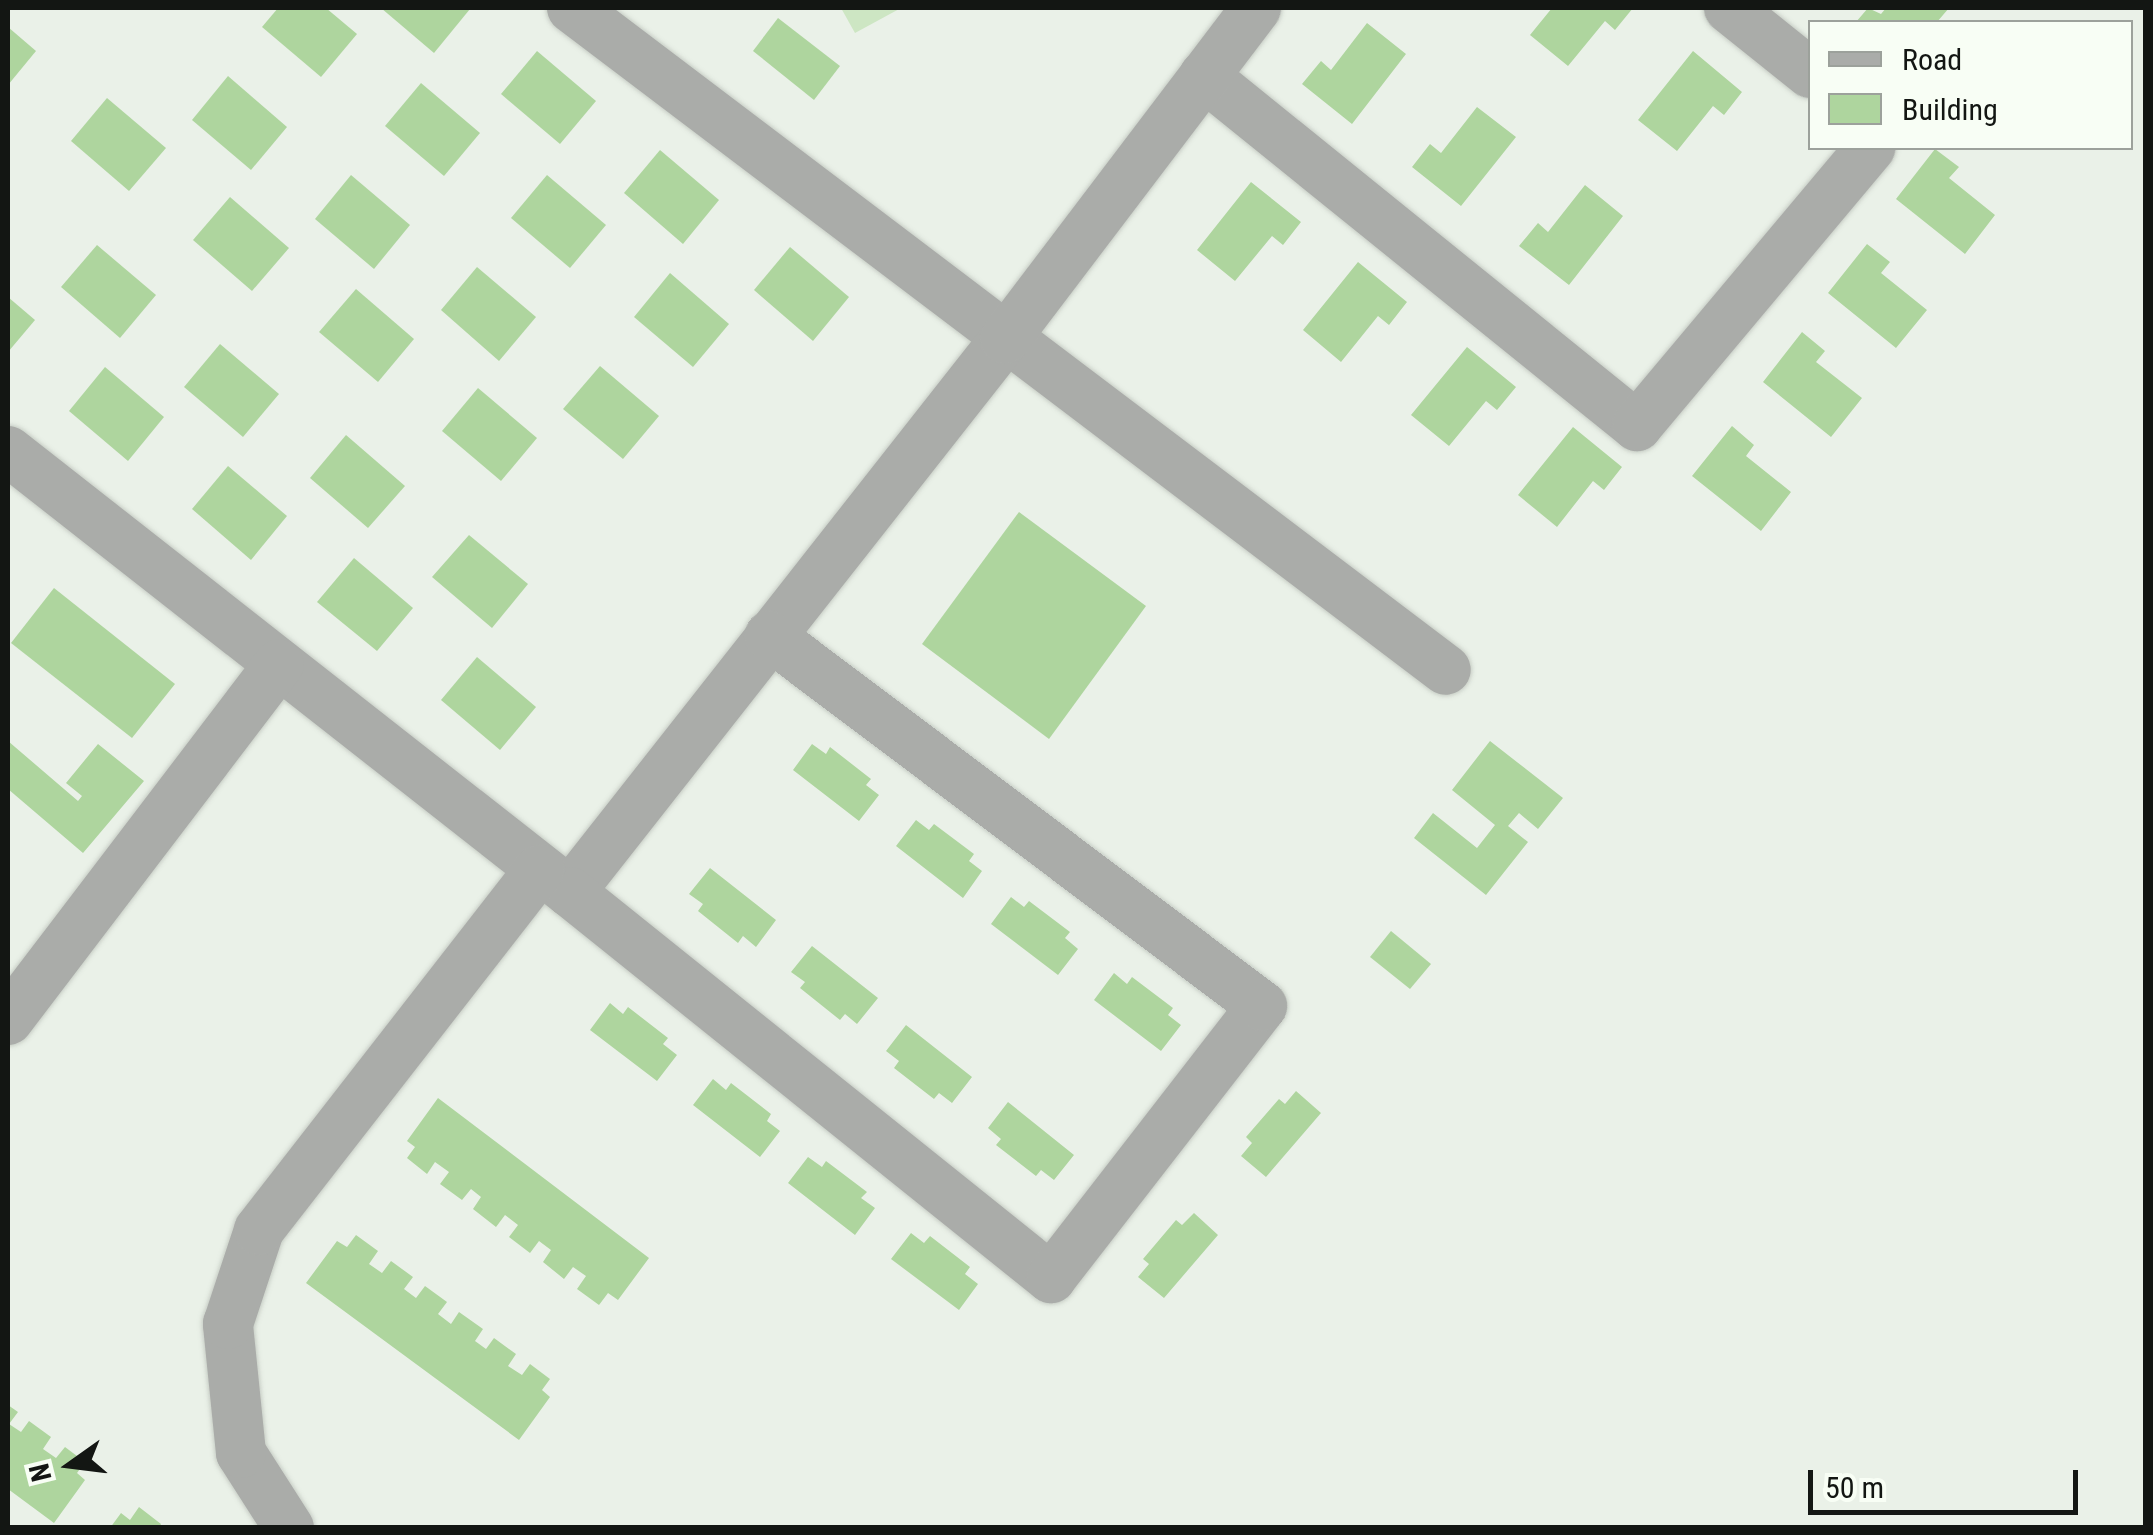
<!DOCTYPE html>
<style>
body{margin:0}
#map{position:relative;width:2153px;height:1535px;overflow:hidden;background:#eaf1e8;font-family:"Roboto Condensed",sans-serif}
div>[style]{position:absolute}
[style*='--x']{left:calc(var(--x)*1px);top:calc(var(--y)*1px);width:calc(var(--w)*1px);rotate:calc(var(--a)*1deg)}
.green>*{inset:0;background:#cde6c3}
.building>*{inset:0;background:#aed59e}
.roads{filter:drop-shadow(0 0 2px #c8cec6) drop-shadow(0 0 2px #c8cec6)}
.minor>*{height:50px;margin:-25px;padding:0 25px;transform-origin:25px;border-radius:25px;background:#aaaca9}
span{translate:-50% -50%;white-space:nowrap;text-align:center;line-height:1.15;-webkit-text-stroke:9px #f8fef5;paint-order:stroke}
.frame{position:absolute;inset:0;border:10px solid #131613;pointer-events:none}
.legend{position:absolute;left:1808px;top:20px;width:325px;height:130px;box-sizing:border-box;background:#f8fef5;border:2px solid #9ca19b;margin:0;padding:12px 18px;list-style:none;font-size:30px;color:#131613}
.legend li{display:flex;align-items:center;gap:20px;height:50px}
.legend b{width:50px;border:2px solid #9ca19b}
.north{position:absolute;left:20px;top:1415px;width:100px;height:100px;-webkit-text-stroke:8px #f8fef5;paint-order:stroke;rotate:256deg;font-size:28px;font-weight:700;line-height:40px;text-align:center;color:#131613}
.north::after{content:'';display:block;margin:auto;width:35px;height:45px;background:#131613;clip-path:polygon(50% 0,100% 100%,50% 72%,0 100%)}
.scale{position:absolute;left:1808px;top:1470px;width:270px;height:45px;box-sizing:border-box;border:5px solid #131613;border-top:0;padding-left:12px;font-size:30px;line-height:35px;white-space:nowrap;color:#131613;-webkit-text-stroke:8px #f8fef5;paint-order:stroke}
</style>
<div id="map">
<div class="green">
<i style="clip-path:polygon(841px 8px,901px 8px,855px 33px)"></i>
</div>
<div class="building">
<i style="clip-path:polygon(278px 8px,326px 8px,357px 34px,321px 77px,262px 27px)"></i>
<i style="clip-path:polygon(381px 8px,468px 8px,470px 9px,434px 53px)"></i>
<i style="clip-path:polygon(1552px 8px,1633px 8px,1615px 30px,1605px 21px,1568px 66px,1530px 35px)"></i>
<i style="clip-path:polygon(1868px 8px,1881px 14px,1886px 8px,1949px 8px,1937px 22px,1856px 22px)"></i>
<i style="clip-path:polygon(778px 18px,840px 66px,814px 100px,753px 51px)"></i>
<i style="clip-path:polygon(1367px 23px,1406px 54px,1352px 124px,1302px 84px,1321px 61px,1331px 70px)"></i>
<i style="clip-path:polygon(8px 27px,36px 51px,8px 85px)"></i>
<i style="clip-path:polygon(537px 51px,596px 101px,560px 144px,501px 94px)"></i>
<i style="clip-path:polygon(1693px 51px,1742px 92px,1724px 115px,1713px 106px,1677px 151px,1638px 120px)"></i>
<i style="clip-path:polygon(228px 76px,287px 127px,251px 170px,192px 120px)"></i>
<i style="clip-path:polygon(421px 83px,480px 133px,444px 176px,385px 126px)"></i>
<i style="clip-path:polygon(107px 98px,166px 148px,129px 191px,71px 141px)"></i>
<i style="clip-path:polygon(1477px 107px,1516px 137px,1461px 206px,1412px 167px,1430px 144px,1441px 153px)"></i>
<i style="clip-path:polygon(1935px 149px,1959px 167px,1949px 178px,1995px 215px,1965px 254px,1896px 199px)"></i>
<i style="clip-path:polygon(660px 150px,719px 200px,683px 244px,624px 193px)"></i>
<i style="clip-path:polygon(351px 175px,410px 225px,374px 269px,315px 219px)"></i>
<i style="clip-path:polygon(547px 175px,606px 225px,570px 268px,511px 218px)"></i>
<i style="clip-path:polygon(1251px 182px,1301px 222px,1283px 245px,1272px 236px,1235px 281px,1197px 250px)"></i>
<i style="clip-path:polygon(1585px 185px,1623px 216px,1569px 285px,1519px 246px,1538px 223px,1548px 232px)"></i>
<i style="clip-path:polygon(230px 197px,289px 248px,252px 291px,193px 240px)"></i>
<i style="clip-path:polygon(1867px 244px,1890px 262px,1881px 273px,1927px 310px,1896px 348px,1828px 293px)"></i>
<i style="clip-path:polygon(97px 245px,156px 295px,120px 338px,61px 287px)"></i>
<i style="clip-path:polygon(790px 247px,849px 297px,813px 341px,754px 290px)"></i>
<i style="clip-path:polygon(1358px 262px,1407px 302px,1389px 325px,1378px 316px,1341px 362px,1303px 330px)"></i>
<i style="clip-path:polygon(477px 267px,536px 317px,499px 361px,441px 310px)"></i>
<i style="clip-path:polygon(670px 273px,729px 324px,693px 367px,634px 317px)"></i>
<i style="clip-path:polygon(356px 289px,414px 339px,378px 382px,319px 332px)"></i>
<i style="clip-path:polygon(8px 297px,35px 320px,8px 352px)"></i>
<i style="clip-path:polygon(1802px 332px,1825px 351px,1816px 362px,1862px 398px,1831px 437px,1763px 382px)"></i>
<i style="clip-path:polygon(220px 344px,279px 394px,243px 437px,184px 387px)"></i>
<i style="clip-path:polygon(1467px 347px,1516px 387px,1497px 410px,1486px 401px,1449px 446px,1411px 415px)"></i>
<i style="clip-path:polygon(600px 366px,659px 416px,623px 459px,563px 409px)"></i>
<i style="clip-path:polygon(105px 367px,164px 417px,128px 461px,69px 411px)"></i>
<i style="clip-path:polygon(478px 388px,537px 438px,501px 481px,442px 431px)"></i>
<i style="clip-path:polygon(1732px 426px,1754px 445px,1746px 456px,1791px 492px,1761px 531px,1692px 476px)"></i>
<i style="clip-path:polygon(1573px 427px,1622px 467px,1604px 490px,1593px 481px,1557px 527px,1518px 495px)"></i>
<i style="clip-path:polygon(346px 435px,405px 486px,368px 528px,310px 478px)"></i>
<i style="clip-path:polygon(228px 466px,287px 516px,251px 560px,192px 509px)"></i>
<i style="clip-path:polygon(1019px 512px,1146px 606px,1049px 739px,922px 644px)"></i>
<i style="clip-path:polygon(469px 535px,528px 584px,492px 628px,432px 577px)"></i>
<i style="clip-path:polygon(354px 558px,413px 608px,377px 651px,317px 602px)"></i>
<i style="clip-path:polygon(54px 588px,175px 684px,132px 738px,11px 643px)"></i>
<i style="clip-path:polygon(477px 657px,536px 707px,500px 750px,441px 700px)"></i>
<i style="clip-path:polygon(8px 741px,78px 801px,82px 796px,66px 783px,98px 744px,144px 781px,83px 853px,8px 789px)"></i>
<i style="clip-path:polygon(1490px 741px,1563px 798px,1538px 829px,1519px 813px,1508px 826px,1528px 842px,1486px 895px,1414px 838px,1433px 813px,1477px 848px,1495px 825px,1452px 790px)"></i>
<i style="clip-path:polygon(812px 744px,826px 754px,830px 747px,871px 779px,866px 785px,879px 795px,859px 821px,793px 770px)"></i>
<i style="clip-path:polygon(916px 820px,929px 830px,934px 824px,974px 854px,969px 861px,982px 871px,963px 898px,896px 846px)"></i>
<i style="clip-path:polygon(710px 868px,776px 920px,756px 947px,743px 936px,738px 943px,698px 911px,703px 904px,689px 894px)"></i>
<i style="clip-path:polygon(1011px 897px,1024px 907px,1029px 901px,1070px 932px,1065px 938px,1078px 949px,1058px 975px,991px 924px)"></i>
<i style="clip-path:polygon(1391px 931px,1431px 964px,1410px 989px,1370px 957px)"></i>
<i style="clip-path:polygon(812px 946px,878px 998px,857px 1024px,845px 1014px,840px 1020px,800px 988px,805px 982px,791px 972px)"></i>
<i style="clip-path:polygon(1114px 973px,1127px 984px,1132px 977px,1173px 1008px,1168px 1015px,1181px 1025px,1161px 1051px,1094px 1000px)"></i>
<i style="clip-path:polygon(610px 1003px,623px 1014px,628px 1007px,668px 1038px,663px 1044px,677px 1055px,657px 1081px,590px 1030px)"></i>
<i style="clip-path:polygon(906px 1025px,972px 1077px,952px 1103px,939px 1093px,934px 1099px,894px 1068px,899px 1061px,886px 1051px)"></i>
<i style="clip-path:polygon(713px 1079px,726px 1090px,731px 1083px,771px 1114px,767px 1121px,780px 1131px,760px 1157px,693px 1105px)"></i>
<i style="clip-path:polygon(1296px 1091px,1321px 1113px,1266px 1177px,1241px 1156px,1252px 1143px,1246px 1137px,1279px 1099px,1285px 1104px)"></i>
<i style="clip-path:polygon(438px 1098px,649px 1258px,618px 1300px,608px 1293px,599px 1305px,577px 1289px,586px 1276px,573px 1267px,564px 1279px,543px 1262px,551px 1250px,539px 1241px,530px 1253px,509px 1237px,518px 1225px,505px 1215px,496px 1227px,473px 1209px,481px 1197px,471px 1189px,462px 1200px,440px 1184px,449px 1172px,435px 1162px,427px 1174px,407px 1158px,415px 1147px,407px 1141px)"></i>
<i style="clip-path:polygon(1008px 1102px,1074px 1155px,1054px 1180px,1041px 1170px,1036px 1176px,996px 1145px,1001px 1139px,988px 1128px)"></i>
<i style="clip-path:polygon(808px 1157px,822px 1167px,826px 1161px,867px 1192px,861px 1198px,875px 1208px,855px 1235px,788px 1183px)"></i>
<i style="clip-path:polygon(1194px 1213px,1218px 1235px,1164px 1298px,1138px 1277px,1149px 1264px,1143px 1259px,1176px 1220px,1182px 1225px)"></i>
<i style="clip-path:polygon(911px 1233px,924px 1243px,930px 1236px,970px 1267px,965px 1274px,978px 1284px,959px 1310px,891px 1259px)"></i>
<i style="clip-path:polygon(356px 1235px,378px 1251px,369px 1264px,382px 1273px,391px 1261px,413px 1277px,404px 1289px,416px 1298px,425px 1286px,447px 1302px,438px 1314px,451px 1324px,459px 1312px,483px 1329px,475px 1341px,486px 1349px,494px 1338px,516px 1354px,508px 1366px,522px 1375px,530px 1364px,550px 1379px,542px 1390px,550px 1397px,519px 1440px,306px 1283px,337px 1241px,347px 1247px)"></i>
<i style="clip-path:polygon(8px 1405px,18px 1412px,9px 1424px,21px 1432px,29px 1421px,51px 1437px,43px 1449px,56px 1458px,65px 1447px,85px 1462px,77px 1473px,85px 1480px,54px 1523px,8px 1489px)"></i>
<i style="clip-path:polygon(139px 1507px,161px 1524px,159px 1528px,110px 1528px,121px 1513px,130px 1520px)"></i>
</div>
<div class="roads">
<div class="minor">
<i style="--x:572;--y:8;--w:1096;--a:37.14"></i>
<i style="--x:1729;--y:8;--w:104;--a:38.7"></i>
<i style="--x:1204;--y:76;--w:557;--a:38.95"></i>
<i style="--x:1637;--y:426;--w:363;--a:-50"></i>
<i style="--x:8;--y:451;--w:714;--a:38.12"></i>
<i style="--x:570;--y:892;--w:704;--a:-51.81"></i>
<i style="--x:1005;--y:339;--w:415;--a:-52.8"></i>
<i style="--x:570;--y:892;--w:617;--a:38.75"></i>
<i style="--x:1051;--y:1278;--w:344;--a:-52.2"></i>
<i style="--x:1262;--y:1006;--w:616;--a:-143.06"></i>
<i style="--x:8;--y:1020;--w:447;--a:-52.7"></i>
<i style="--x:289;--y:1528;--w:89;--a:-122.6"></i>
<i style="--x:241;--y:1453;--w:130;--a:-95.8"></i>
<i style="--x:228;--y:1324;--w:99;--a:-71.7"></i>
<i style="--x:259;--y:1230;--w:457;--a:-52.1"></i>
</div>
</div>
<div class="frame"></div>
<ul class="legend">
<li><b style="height:12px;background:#aaaca9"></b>Road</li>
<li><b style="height:28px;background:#aed59e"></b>Building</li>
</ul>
<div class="north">N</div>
<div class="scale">50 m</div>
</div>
